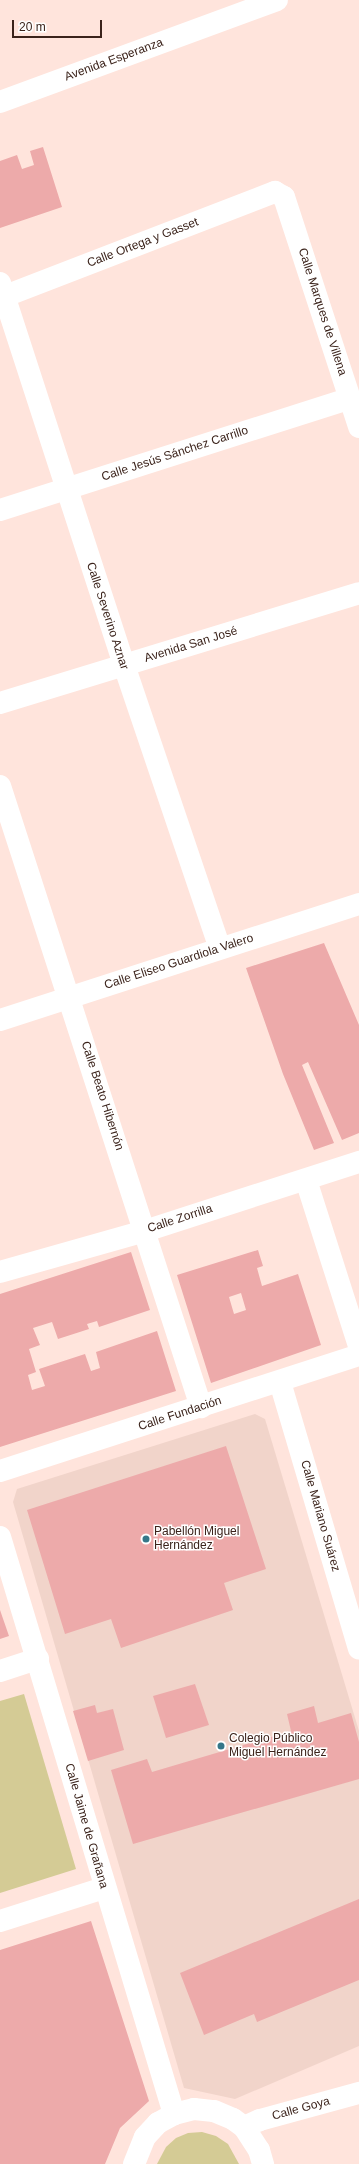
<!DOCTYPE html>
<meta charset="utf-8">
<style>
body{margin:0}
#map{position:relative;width:359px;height:2164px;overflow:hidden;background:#ffe4dc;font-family:Helvetica,sans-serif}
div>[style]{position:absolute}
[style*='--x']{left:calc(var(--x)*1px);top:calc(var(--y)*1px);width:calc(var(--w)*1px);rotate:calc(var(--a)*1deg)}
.built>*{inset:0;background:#f1d4ca}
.green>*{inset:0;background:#d4cb95}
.building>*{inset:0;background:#edaaaa}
.minor>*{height:22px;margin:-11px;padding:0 11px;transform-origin:11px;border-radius:11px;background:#fff}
.dots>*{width:11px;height:11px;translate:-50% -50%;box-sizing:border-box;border:2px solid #fff;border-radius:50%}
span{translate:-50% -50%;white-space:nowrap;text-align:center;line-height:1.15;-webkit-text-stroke:3px #fff;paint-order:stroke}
.street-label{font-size:12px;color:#3b231b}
.poi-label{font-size:12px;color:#3b231b}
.left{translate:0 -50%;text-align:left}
.scale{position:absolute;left:12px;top:20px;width:90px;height:18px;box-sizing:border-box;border:2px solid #3b231b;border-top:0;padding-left:5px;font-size:12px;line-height:14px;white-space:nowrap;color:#3b231b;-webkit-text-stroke:3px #fff;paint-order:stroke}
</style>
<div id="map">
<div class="built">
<i style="clip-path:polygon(255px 1414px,265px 1419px,359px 1731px,359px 2046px,235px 2099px,184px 2088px,13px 1502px,17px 1489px)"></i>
</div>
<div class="green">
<i style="clip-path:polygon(24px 1694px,76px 1869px,0 1893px,0 1701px)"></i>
<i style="clip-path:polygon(202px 2132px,216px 2136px,228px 2144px,239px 2164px,157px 2164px,166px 2147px,176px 2138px,188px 2133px)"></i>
</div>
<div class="building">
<i style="clip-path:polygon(43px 147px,62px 207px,0 228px,0 161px,17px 155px,22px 169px,34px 165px,30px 151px)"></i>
<i style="clip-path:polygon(324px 943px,359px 1025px,359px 1133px,342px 1140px,308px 1062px,302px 1065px,334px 1143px,314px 1150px,283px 1074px,246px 968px)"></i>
<i style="clip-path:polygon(evenodd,258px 1250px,263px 1266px,257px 1268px,262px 1286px,298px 1274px,321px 1345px,211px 1383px,177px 1275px,258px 1250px,241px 1293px,246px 1310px,234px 1314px,229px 1297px,241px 1293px)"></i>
<i style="clip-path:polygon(131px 1252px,150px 1310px,99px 1327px,97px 1321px,87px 1324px,89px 1329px,58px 1339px,52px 1322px,33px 1328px,40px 1345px,29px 1349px,36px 1372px,28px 1375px,32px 1390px,45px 1386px,39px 1369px,85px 1354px,91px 1371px,100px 1368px,96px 1352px,157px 1331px,176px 1391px,0 1447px,0 1294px)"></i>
<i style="clip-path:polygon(226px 1446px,266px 1569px,224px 1583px,233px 1610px,121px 1648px,111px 1619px,65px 1634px,27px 1510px)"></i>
<i style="clip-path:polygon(0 1610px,9px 1636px,0 1639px)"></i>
<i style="clip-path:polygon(195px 1684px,209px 1725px,166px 1738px,153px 1696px)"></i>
<i style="clip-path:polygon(95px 1705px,97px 1713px,113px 1709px,124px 1750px,88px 1761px,73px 1711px)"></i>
<i style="clip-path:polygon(314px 1706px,318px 1723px,351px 1713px,359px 1742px,359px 1779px,133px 1844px,111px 1770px,147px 1759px,152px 1772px,291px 1731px,287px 1714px)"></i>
<i style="clip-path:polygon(359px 1899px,359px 1980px,257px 2022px,254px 2014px,204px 2035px,180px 1973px)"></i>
<i style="clip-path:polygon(91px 1921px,149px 2101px,120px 2128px,105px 2164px,0 2164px,0 1950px)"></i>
</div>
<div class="minor">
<i style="--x:0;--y:102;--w:295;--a:-20.2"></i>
<i style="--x:0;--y:283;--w:402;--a:72"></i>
<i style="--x:124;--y:665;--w:299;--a:71.3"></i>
<i style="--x:0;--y:298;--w:295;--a:-21.1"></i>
<i style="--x:275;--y:192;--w:10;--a:29"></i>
<i style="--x:284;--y:197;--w:242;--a:71.9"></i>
<i style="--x:0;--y:510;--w:367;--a:-17.7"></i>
<i style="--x:0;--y:703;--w:375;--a:-17"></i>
<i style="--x:0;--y:786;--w:653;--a:72.06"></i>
<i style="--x:0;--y:1020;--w:377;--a:-17.9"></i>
<i style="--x:306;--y:1180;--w:174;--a:72.3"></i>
<i style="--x:0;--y:1272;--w:151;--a:-15.8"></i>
<i style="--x:145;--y:1231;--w:225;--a:-17.9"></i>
<i style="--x:280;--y:1382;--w:278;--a:73.5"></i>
<i style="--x:0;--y:1471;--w:377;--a:-17.9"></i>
<i style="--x:0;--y:1537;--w:603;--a:73.22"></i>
<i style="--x:0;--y:1671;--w:40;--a:-18"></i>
<i style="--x:0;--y:1921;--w:109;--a:-17.6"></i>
<i style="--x:244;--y:2127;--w:17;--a:-24"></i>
<i style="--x:260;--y:2120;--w:103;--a:-15.3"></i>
<i style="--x:134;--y:2164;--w:29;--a:-68"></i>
<i style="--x:145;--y:2137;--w:19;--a:-47"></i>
<i style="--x:158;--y:2123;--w:18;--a:-29"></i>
<i style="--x:174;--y:2114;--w:21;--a:-14"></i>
<i style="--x:194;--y:2109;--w:20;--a:6"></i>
<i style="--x:214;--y:2111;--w:21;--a:23"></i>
<i style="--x:233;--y:2119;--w:14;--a:36"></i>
<i style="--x:244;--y:2127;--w:27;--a:57"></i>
<i style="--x:259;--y:2150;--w:15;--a:74"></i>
</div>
<div class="dots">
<i style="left:146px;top:1539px;background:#367789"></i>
<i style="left:221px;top:1746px;background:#367789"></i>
</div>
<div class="street-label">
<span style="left:114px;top:60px;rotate:-20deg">Avenida Esperanza</span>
<span style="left:143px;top:243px;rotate:-21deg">Calle Ortega y Gasset</span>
<span style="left:322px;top:312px;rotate:72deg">Calle Marques de Villena</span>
<span style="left:175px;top:454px;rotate:-18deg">Calle Jesús Sánchez Carrillo</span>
<span style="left:107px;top:616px;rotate:72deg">Calle Severino Aznar</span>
<span style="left:191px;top:645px;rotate:-17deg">Avenida San José</span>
<span style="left:179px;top:962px;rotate:-18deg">Calle Eliseo Guardiola Valero</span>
<span style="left:102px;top:1096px;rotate:72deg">Calle Beato Hibernón</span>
<span style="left:180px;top:1219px;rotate:-18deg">Calle Zorrilla</span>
<span style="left:180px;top:1414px;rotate:-18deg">Calle Fundación</span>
<span style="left:320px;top:1516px;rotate:74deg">Calle Mariano Suárez</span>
<span style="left:86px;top:1826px;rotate:74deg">Calle Jaime de Grañana</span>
<span style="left:301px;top:2109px;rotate:-15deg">Calle Goya</span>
</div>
<div class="poi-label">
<span class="left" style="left:154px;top:1539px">Pabellón Miguel<br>Hernández</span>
<span class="left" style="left:229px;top:1746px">Colegio Público<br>Miguel Hernández</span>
</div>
<div class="scale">20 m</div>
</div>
